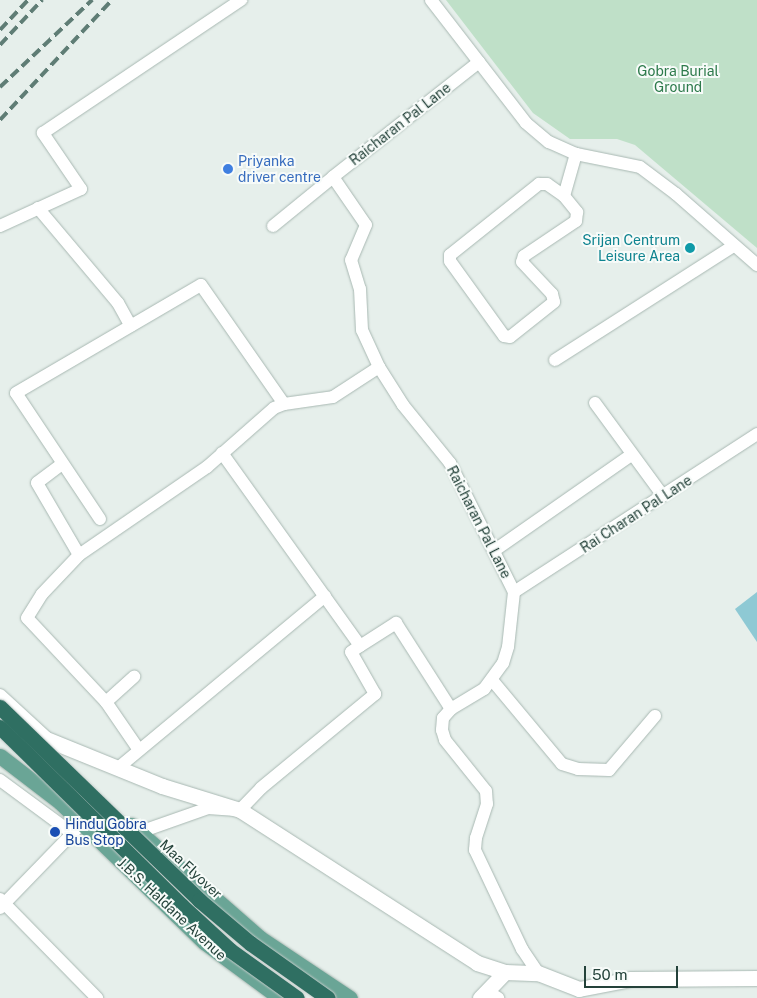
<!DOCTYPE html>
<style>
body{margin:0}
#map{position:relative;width:757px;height:998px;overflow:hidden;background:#e6efeb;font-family:"Public Sans",sans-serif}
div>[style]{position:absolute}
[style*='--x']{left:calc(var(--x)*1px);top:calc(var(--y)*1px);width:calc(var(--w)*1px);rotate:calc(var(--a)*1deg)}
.green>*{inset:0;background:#bfe0c8}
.water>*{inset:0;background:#8ec9d4}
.roads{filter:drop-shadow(0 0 1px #a8b8b2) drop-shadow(0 0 1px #a8b8b2)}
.minor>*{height:12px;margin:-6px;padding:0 6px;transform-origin:6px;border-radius:6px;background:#fff}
.tertiary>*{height:15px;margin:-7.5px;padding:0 7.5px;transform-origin:7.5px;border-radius:7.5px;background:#fff}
.primary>*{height:15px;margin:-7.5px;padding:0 7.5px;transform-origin:7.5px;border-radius:7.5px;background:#6aa596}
.rail>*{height:4px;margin-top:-2px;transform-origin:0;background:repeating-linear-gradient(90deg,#5f7d75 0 10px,transparent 0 15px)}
.bridges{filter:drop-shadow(0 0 1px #c2cac8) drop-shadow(0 0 1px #c2cac8)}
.motorway-bridge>*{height:15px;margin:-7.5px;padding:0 7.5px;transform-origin:7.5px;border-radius:7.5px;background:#2f6f62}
.dots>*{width:14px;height:14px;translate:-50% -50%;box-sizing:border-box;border:2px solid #f7fbf9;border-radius:50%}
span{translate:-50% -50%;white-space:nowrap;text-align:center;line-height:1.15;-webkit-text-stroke:4px #f7fbf9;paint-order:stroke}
.park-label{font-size:14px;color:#2d7a4b}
.street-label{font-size:14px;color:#24423a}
.shop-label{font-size:14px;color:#366cbe}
.left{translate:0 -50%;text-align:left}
.culture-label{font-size:14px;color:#0d838f}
.right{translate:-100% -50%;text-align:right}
.transit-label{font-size:14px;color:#164399}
.scale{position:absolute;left:584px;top:966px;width:94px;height:22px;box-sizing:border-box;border:2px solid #24423a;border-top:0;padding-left:6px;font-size:15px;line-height:18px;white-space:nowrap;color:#24423a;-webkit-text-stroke:4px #f7fbf9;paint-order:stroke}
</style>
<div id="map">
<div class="green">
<i style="clip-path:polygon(446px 0,757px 0,757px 248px,635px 145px,617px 139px,570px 139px,533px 113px)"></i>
</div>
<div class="water">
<i style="clip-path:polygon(757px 592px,757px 642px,735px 609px)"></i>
</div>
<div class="roads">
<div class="minor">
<i style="--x:431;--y:0;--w:155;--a:52.3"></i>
<i style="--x:526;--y:123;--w:30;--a:40"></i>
<i style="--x:549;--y:142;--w:30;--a:24"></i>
<i style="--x:576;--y:154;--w:65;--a:11.5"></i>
<i style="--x:640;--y:167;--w:45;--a:36.9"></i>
<i style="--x:676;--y:194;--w:108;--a:41.2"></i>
<i style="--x:479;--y:62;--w:186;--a:141.8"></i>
<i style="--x:333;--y:177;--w:58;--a:55.5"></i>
<i style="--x:366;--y:225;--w:38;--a:113"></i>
<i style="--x:351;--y:260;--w:30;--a:73"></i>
<i style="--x:360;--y:289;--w:41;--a:87.2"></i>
<i style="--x:362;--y:330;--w:41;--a:65.3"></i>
<i style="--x:379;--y:367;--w:45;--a:57.7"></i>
<i style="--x:403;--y:405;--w:75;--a:51"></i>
<i style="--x:450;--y:463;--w:144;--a:63.6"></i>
<i style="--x:514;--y:592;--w:55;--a:96.2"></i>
<i style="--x:508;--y:647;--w:17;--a:107"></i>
<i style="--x:503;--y:663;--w:32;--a:126"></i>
<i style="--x:484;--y:689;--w:39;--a:149"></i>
<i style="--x:451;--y:709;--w:12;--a:132"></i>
<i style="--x:443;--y:718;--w:12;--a:95"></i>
<i style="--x:442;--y:730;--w:10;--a:73"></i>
<i style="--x:445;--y:740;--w:65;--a:51.2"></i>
<i style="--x:486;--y:791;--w:13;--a:86"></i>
<i style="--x:487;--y:804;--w:36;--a:108"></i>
<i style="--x:476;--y:838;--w:12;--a:95"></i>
<i style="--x:475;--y:850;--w:110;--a:64.6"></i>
<i style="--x:522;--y:949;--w:29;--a:56"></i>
<i style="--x:564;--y:196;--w:21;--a:51"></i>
<i style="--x:577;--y:212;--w:9;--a:96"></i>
<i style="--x:576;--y:221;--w:63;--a:146.1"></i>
<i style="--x:524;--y:256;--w:6;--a:108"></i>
<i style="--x:522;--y:262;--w:44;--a:46.8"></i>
<i style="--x:552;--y:294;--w:8;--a:76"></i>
<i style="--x:554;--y:302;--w:56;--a:141.5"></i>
<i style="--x:510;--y:337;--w:6;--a:-171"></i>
<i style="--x:504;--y:336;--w:92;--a:-125.8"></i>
<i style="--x:450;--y:261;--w:6;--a:-90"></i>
<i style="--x:450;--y:255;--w:114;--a:-38.6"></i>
<i style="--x:539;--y:184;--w:8;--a:0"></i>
<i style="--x:547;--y:184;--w:21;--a:35"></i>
<i style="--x:564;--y:196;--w:44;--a:-74.1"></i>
<i style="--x:38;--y:208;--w:124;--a:49.9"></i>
<i style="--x:118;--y:303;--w:26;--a:61"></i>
<i style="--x:0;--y:226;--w:89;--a:-24.6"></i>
<i style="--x:81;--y:189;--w:68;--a:-124.2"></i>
<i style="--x:43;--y:133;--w:239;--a:-33.9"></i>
<i style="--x:273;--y:226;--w:77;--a:-39.2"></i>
<i style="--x:555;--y:360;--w:211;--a:-32.6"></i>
<i style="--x:595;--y:403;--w:115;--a:53.8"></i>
<i style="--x:222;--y:453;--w:237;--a:54.4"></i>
<i style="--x:360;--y:646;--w:43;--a:-32.6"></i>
<i style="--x:396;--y:623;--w:102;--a:57.4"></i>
<i style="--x:62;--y:464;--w:31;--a:143"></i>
<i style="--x:37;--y:483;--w:83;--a:59.7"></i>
<i style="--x:100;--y:519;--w:151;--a:-123.7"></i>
<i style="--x:16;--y:393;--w:214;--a:-30.3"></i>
<i style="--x:201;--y:285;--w:145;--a:55.1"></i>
<i style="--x:495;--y:550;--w:166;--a:-34.9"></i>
<i style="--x:514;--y:592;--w:290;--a:-33"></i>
<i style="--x:492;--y:680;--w:109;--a:50.2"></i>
<i style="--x:562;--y:764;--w:17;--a:17"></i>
<i style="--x:578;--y:769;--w:31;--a:2"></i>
<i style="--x:609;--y:770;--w:71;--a:-49.6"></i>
<i style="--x:0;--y:695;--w:65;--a:42.5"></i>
<i style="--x:106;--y:702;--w:38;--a:-42"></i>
<i style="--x:139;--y:750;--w:58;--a:-124.5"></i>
<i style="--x:106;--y:702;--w:115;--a:-133.2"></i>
<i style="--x:27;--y:618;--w:28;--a:-58"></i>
<i style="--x:42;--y:594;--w:54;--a:-46.5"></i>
<i style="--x:79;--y:555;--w:155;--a:-34.5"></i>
<i style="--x:207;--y:467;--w:89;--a:-41.4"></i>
<i style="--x:274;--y:408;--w:11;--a:-22"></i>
<i style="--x:284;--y:404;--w:49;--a:-8.1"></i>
<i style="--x:333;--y:397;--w:55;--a:-33.1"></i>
<i style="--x:118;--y:768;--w:269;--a:-39.7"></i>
<i style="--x:0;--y:780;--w:89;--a:36.4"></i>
<i style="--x:134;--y:839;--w:9;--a:-49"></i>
<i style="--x:140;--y:832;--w:72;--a:-19.4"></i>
<i style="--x:208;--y:808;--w:32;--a:4"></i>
<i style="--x:240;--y:810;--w:30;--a:-46"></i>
<i style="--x:261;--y:788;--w:148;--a:-39.5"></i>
<i style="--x:375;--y:694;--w:48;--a:-119.7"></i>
<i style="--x:351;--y:652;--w:11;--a:-34"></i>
<i style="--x:0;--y:899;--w:139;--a:45.6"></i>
<i style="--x:0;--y:908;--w:128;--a:-45.9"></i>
<i style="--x:488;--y:992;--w:12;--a:31"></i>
</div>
<div class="tertiary">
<i style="--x:24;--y:730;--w:149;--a:22.1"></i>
<i style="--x:162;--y:786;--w:82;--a:17.1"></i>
<i style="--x:240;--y:810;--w:282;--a:32.8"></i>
<i style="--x:477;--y:963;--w:29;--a:18"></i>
<i style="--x:505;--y:972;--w:33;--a:2"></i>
<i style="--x:538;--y:973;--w:44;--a:21.3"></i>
<i style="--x:579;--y:989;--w:53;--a:-10.9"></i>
<i style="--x:631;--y:979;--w:126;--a:-0.5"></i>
<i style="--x:480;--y:998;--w:36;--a:-46"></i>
</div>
<div class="primary">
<i style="--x:0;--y:756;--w:76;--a:37.5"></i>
<i style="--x:60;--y:802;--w:201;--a:44.2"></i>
<i style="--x:204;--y:942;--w:94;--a:36.4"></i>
<i style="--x:131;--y:825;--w:171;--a:41.2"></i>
<i style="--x:260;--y:938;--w:108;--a:33.7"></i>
</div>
</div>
<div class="rail">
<i style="--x:0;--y:30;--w:41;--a:-47"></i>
<i style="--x:0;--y:45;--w:62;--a:-47"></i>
<i style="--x:0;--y:87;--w:127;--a:-43.4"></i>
<i style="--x:0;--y:120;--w:164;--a:-47"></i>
</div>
<div class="bridges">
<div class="motorway-bridge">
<i style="--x:0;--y:707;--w:277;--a:44.1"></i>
<i style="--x:199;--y:900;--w:67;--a:40.1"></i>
<i style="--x:250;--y:943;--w:95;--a:35.2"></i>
<i style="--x:0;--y:727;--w:254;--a:44.5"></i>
<i style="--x:181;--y:905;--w:67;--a:42.6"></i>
<i style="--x:230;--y:950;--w:82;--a:35.6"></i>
</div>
</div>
<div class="dots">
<i style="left:228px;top:169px;background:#3f7fe0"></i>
<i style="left:690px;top:248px;background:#0f9aa8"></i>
<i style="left:55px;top:832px;background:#1a4fb4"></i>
</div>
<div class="park-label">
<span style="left:678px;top:79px">Gobra Burial<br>Ground</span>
</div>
<div class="street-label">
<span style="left:400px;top:124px;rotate:-38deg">Raicharan Pal Lane</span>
<span style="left:636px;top:514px;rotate:-33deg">Rai Charan Pal Lane</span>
<span style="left:479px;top:522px;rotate:63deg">Raicharan Pal Lane</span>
<span style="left:191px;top:869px;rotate:43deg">Maa Flyover</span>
<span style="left:172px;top:909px;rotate:43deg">J.B.S. Haldane Avenue</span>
</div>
<div class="shop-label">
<span class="left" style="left:238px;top:169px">Priyanka<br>driver centre</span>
</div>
<div class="culture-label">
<span class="right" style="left:680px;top:248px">Srijan Centrum<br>Leisure Area</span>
</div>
<div class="transit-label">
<span class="left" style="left:65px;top:832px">Hindu Gobra<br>Bus Stop</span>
</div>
<div class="scale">50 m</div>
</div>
